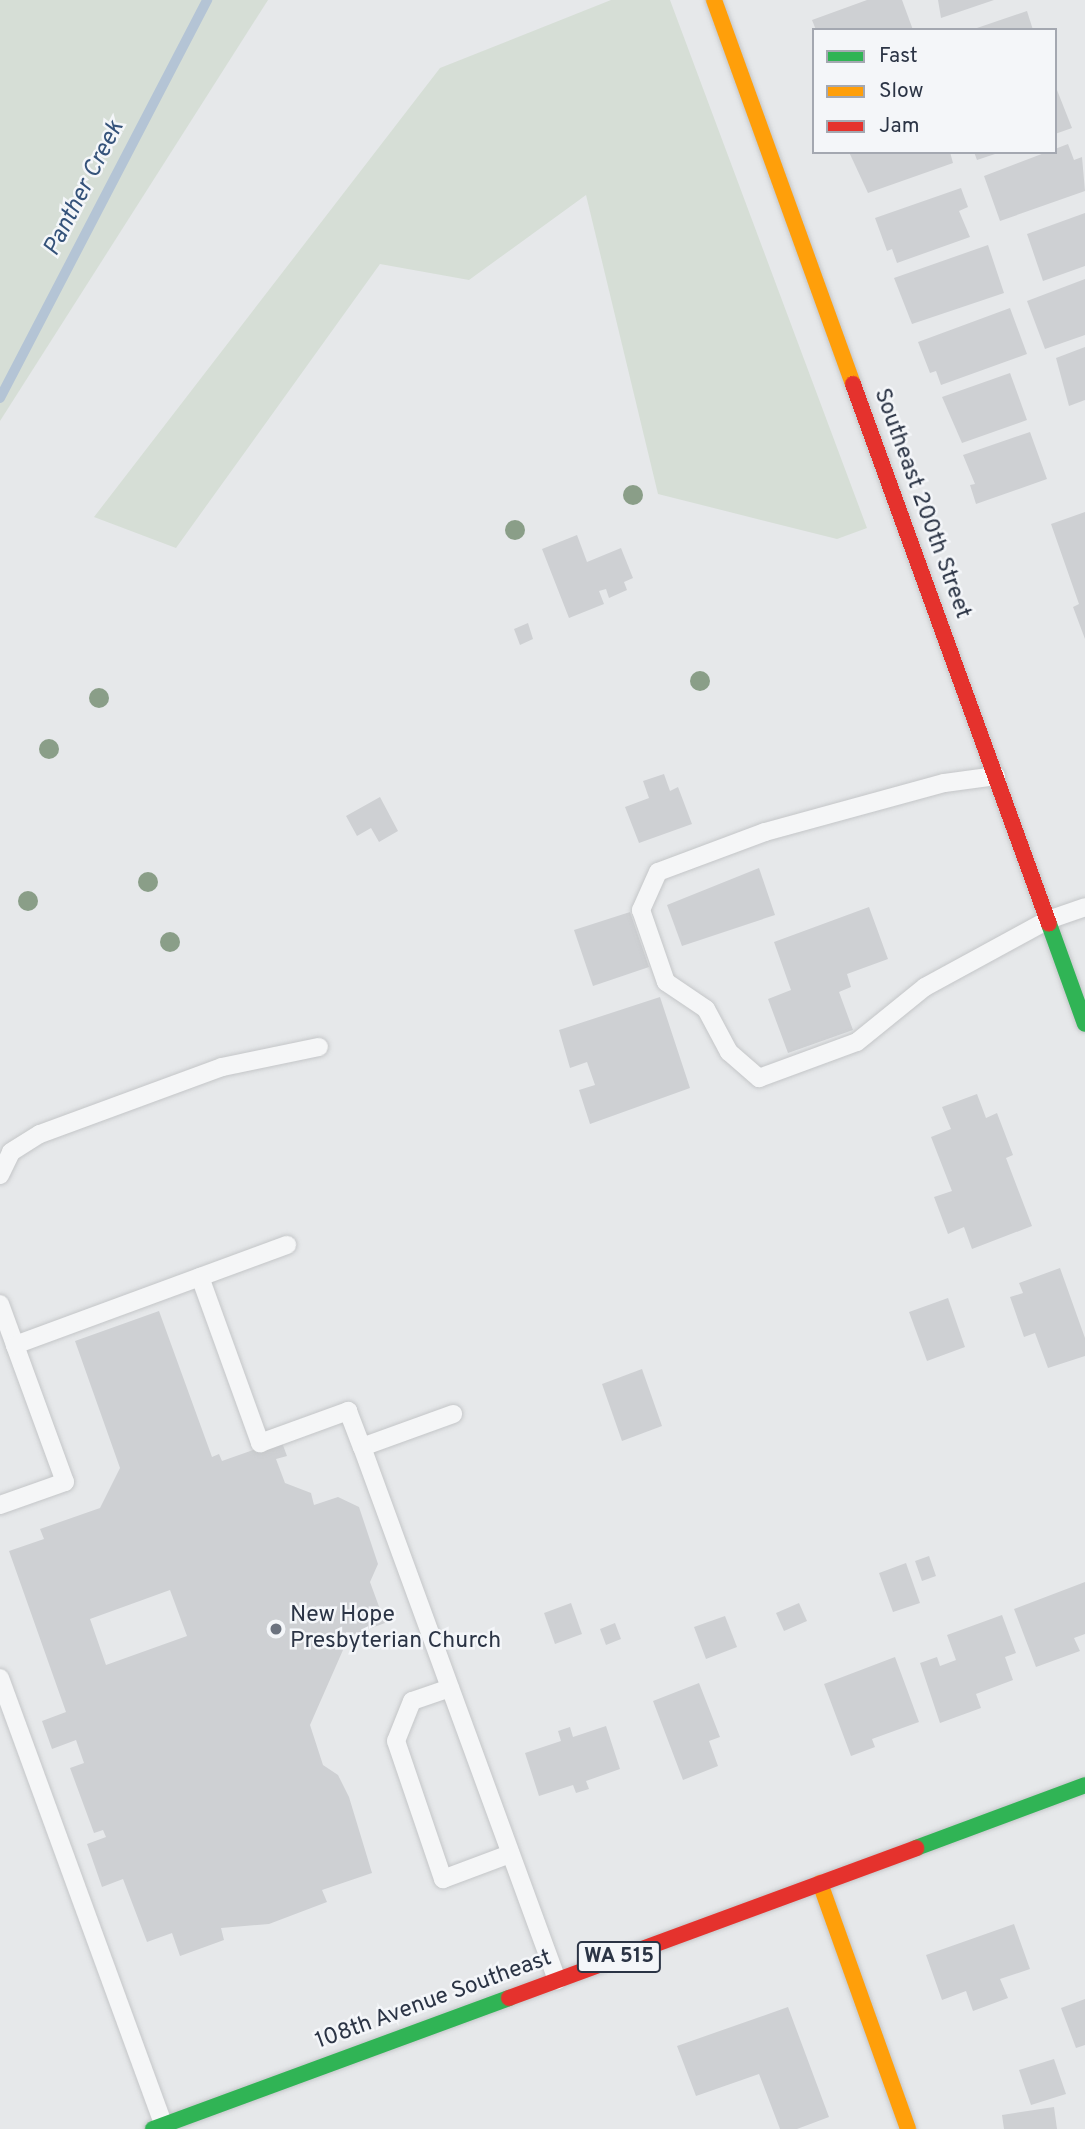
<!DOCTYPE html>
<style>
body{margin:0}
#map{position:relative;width:1085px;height:2129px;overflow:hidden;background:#e6e8ea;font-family:Overpass,sans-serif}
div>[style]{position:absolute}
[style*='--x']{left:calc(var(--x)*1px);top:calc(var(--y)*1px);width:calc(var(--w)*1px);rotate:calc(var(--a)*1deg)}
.green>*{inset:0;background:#d6ded6}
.stream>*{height:10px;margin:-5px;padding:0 5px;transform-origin:5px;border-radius:5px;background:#b4c4d5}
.building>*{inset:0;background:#ced0d3}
.roads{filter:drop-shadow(0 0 2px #c4c6c8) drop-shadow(0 0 2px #c4c6c8)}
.lane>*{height:18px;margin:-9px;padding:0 9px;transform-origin:9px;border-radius:9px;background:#f5f6f7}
.fast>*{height:16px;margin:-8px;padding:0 8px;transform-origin:8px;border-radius:8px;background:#30b455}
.slow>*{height:16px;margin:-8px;padding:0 8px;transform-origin:8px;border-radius:8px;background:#ff9f0a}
.jam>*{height:16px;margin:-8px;padding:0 8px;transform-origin:8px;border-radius:8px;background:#e5322d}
.trees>*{width:20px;height:20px;margin:-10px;border-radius:50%;background:#8a9e88}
.dots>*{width:19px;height:19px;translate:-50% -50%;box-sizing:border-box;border:4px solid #f4f6f9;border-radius:50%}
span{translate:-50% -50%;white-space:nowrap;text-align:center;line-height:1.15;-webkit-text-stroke:5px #f4f6f9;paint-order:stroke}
.shield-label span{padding:2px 5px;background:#f4f6f9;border:2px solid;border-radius:5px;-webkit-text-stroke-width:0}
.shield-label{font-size:21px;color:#2b3445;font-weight:700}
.street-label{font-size:23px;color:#2b3445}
.poi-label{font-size:23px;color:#2b3445}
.left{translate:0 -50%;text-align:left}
.water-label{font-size:24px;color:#34527a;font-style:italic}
.legend{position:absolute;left:812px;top:28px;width:245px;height:126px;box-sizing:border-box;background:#f4f6f9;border:2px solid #a4a8b1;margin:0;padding:9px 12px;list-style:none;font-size:21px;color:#2b3445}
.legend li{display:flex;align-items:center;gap:14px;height:35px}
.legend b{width:35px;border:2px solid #a4a8b1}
</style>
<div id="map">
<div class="green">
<i style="clip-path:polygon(0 0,268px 0,0 421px)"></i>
<i style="clip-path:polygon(611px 0,670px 0,867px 528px,837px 539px,658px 494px,586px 195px,469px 280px,380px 264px,176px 548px,94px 517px,440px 68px)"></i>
</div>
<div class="stream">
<i style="--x:0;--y:398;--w:449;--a:-62.5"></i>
</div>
<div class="building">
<i style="clip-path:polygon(867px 0,902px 0,913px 30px,816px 30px,812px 20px)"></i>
<i style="clip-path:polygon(938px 0,994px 0,941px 18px)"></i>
<i style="clip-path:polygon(1027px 11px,1033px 30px,974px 30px,974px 29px)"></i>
<i style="clip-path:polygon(1055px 85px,1072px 128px,1055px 134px)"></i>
<i style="clip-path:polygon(1068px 144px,1074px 160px,1082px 157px,1085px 191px,1000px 221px,984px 176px)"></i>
<i style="clip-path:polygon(849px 152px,950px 152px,953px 163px,868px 193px)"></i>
<i style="clip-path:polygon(974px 152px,998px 152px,998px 153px,977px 160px)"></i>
<i style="clip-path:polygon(961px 188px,968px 207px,959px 211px,970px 237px,897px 263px,892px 249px,887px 251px,875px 218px)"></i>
<i style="clip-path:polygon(1085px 213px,1085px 266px,1043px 281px,1027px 234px)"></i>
<i style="clip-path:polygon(988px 245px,1004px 293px,912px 324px,894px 278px)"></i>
<i style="clip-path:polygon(1085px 279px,1085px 335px,1045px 349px,1027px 301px)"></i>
<i style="clip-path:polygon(1010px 308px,1027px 354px,941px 385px,936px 371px,930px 373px,918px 342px)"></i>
<i style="clip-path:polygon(1085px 347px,1085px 400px,1069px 406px,1056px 358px)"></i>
<i style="clip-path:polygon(1010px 373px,1027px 420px,962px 443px,942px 397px)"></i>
<i style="clip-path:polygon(1030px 432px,1047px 479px,976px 504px,970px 485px,975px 484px,963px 455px)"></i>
<i style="clip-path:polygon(1085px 512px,1085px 639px,1073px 607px,1079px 604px,1051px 524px)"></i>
<i style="clip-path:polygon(577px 535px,587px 562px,621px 548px,633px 578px,624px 582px,627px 590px,609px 598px,606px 589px,599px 591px,604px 604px,569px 618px,542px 549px)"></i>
<i style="clip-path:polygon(528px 623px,533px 639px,520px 645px,514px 629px)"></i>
<i style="clip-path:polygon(664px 774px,670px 791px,678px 787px,692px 824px,639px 843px,625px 807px,649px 798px,643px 781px)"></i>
<i style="clip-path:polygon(380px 797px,398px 831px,379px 842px,371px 828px,357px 836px,346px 816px)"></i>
<i style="clip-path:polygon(759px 868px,775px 915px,682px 946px,667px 905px)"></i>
<i style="clip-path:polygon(869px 907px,888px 959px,847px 974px,851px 987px,839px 992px,853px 1030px,788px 1053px,768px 999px,791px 990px,774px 942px)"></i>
<i style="clip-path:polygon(630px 912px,649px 967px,593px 986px,574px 930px)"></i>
<i style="clip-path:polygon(660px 997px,690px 1088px,590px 1124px,579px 1090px,595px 1085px,587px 1062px,570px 1068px,559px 1030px)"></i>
<i style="clip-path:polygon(977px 1094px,986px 1118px,997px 1113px,1013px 1155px,1006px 1158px,1032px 1226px,972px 1249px,964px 1227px,948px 1234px,934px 1197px,952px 1191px,931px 1137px,951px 1129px,942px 1107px)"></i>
<i style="clip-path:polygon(1060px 1268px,1085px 1338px,1085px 1356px,1048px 1368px,1035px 1333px,1024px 1337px,1010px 1297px,1023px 1293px,1019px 1283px)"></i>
<i style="clip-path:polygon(948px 1298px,965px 1347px,927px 1361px,909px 1312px)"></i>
<i style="clip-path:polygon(evenodd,159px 1311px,212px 1457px,219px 1454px,222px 1461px,281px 1440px,287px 1456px,276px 1459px,285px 1483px,311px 1493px,314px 1505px,338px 1497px,359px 1507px,378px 1564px,370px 1582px,385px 1623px,339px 1640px,343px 1650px,310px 1725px,323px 1765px,338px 1775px,349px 1797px,372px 1873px,322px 1890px,327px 1902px,269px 1924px,221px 1928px,224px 1940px,180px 1956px,172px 1933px,147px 1942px,123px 1879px,102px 1887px,87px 1844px,106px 1837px,103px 1830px,94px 1833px,70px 1768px,84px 1763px,76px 1740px,52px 1749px,42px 1721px,66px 1712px,9px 1551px,44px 1539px,40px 1529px,100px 1508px,120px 1468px,75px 1341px,159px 1311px,170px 1590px,187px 1636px,106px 1665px,90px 1619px,170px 1590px)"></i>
<i style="clip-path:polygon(642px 1369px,662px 1426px,622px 1441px,602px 1384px)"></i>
<i style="clip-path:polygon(929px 1556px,936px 1576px,922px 1581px,915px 1561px)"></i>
<i style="clip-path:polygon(906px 1563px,920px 1603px,893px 1612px,879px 1573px)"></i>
<i style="clip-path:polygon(1085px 1582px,1085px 1634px,1074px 1638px,1080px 1651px,1036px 1667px,1014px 1609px)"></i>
<i style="clip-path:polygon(571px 1603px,582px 1634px,555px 1644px,544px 1613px)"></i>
<i style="clip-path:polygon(799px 1603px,807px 1621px,784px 1631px,776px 1613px)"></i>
<i style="clip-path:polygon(1002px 1615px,1016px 1653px,1005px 1657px,1013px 1680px,976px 1694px,981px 1708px,940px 1723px,920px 1663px,937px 1657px,940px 1666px,956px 1660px,947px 1635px)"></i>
<i style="clip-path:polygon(725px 1616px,737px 1647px,706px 1659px,694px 1627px)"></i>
<i style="clip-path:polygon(615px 1623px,621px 1639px,606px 1645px,600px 1629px)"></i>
<i style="clip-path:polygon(895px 1657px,919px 1722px,872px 1739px,875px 1747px,851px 1756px,824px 1684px)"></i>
<i style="clip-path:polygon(699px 1683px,720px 1737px,709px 1741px,718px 1766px,683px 1780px,653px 1701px)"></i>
<i style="clip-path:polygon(606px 1726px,620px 1769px,586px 1781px,589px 1789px,576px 1793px,573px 1785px,539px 1796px,525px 1753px,561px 1741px,558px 1731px,570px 1727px,573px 1737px)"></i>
<i style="clip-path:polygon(1014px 1924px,1030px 1969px,1000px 1979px,1008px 1998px,973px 2011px,966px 1991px,942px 2000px,926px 1955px)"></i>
<i style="clip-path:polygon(1085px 1999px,1085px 2045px,1076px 2048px,1061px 2008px)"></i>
<i style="clip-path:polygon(788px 2007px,829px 2117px,797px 2129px,780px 2129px,759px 2074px,696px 2096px,677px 2046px)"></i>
<i style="clip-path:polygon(1054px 2059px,1066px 2094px,1031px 2105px,1019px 2070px)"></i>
<i style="clip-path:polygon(1054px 2107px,1057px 2129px,1004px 2129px,1002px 2115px)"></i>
</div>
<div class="roads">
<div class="lane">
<i style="--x:996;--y:776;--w:52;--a:172.3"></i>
<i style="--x:944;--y:783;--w:186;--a:164.7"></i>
<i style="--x:765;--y:832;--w:114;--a:159.5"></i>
<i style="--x:658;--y:872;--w:42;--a:114.1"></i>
<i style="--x:641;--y:910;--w:76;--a:70.9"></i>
<i style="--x:666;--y:982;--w:48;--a:34"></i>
<i style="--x:706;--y:1009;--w:49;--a:61.9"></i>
<i style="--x:729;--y:1052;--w:40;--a:41"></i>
<i style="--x:759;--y:1078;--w:104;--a:-20.2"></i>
<i style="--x:857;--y:1042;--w:87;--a:-39"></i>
<i style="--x:925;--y:987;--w:140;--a:-28.6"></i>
<i style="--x:1048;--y:920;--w:39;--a:-19"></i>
<i style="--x:0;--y:1175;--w:25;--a:-64"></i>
<i style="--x:11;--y:1152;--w:34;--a:-32"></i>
<i style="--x:40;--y:1134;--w:194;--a:-20.2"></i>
<i style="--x:222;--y:1067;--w:99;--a:-11.7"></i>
<i style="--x:200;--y:1277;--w:177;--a:70.1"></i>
<i style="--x:260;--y:1443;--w:94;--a:-20"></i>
<i style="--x:348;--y:1411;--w:39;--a:69"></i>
<i style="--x:362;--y:1447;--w:97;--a:-19.9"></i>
<i style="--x:0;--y:1304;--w:44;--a:69.9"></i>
<i style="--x:362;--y:1447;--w:568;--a:69.9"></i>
<i style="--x:0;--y:1505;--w:69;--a:-19.5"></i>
<i style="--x:65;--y:1482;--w:146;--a:-110.1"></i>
<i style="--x:15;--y:1345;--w:290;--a:-20.2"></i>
<i style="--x:0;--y:1678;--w:476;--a:69.9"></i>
<i style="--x:450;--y:1688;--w:40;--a:161.1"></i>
<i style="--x:412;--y:1701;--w:43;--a:111.8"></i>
<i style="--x:396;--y:1741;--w:146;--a:71.2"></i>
<i style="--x:443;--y:1879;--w:72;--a:-20.5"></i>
</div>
<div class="fast">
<i style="--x:1049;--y:924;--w:106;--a:70.2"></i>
<i style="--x:916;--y:1848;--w:180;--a:-20.4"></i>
<i style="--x:153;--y:2129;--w:379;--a:-20.2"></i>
</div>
<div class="slow">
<i style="--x:714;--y:0;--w:408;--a:70.1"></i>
<i style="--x:820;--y:1883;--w:261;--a:70.3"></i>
</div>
<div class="jam">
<i style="--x:853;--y:384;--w:574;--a:70.05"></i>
<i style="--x:509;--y:1998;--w:434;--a:-20.2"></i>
</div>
</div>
<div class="trees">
<i style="left:633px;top:495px"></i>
<i style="left:515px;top:530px"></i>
<i style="left:700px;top:681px"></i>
<i style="left:99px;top:698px"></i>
<i style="left:49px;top:749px"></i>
<i style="left:148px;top:882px"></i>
<i style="left:28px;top:901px"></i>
<i style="left:170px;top:942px"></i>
</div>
<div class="dots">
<i style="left:276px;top:1629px;background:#6c737f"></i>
</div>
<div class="shield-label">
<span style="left:619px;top:1957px">WA 515</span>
</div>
<div class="street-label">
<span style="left:921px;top:504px;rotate:70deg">Southeast 200th Street</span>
<span style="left:434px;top:2001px;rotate:-20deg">108th Avenue Southeast</span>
</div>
<div class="poi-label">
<span class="left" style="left:290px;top:1629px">New Hope<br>Presbyterian Church</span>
</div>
<div class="water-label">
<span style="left:85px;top:189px;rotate:-63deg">Panther Creek</span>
</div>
<ul class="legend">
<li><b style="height:9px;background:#30b455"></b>Fast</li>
<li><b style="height:9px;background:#ff9f0a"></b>Slow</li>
<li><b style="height:9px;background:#e5322d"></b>Jam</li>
</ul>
</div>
